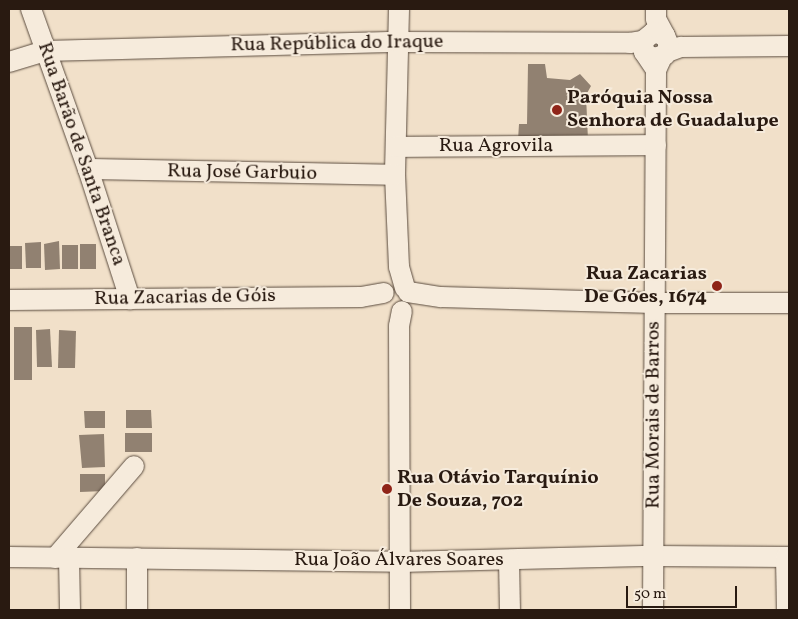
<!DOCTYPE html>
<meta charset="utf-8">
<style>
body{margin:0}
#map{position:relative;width:798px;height:619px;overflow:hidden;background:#f1e0c9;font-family:Vollkorn,serif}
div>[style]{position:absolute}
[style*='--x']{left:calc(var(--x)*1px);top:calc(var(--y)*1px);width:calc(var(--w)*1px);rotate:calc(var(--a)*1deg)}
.building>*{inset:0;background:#918171}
.roads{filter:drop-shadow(0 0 1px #5b4c3f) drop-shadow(0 0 1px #5b4c3f)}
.minor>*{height:20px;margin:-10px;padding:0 10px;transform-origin:10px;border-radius:10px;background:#f6ebdc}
.dots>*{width:14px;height:14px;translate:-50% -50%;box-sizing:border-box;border:2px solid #f6ebdc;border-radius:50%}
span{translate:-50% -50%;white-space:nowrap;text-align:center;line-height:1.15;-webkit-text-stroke:4px #f6ebdc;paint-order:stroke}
.street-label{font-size:20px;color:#291a11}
.poi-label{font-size:20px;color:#291a11;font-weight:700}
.left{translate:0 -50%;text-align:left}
.right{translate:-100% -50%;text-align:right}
.frame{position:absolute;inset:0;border:10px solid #291a11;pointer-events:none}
.scale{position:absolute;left:626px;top:586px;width:111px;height:22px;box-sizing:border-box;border:2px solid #291a11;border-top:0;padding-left:6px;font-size:15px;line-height:18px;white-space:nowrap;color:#291a11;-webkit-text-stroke:4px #f6ebdc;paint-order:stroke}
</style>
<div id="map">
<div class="building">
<i style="clip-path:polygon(528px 64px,545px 64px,547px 78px,570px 80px,580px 74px,591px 86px,586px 95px,588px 140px,518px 140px,519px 124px,527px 124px)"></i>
<i style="clip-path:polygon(59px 241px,60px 269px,45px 270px,44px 244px)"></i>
<i style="clip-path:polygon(41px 242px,41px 268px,26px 268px,25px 243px)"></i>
<i style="clip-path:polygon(80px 244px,96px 244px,96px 269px,80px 269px)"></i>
<i style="clip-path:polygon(62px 245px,78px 245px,78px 269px,62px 269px)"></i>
<i style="clip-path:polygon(9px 246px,22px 246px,22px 269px,9px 269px)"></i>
<i style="clip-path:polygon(14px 327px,32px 327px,32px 380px,14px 380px)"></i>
<i style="clip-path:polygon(50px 329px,52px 367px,37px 367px,36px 330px)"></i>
<i style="clip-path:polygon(59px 330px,76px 331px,75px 368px,58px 368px)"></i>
<i style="clip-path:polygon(126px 410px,151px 410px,152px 428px,126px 428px)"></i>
<i style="clip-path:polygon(84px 411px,105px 411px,105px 428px,85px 428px)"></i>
<i style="clip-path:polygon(125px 433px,152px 433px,152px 452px,125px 452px)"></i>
<i style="clip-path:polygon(104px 434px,105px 467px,82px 468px,79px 435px)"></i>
<i style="clip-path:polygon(80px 474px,105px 474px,105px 491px,80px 492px)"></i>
</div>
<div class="roads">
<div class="minor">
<i style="--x:31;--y:9;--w:170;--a:70.4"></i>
<i style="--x:88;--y:169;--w:137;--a:72.1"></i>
<i style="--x:399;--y:9;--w:166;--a:91.4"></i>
<i style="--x:395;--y:175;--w:92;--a:87.5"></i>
<i style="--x:399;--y:267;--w:22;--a:74"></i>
<i style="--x:656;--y:9;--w:10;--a:90"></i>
<i style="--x:656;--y:19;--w:19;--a:62"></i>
<i style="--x:667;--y:52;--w:15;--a:-20"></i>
<i style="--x:681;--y:47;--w:108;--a:-0.5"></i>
<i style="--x:646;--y:54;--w:9;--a:27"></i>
<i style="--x:654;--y:58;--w:11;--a:-15"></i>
<i style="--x:665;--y:55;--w:11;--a:-68"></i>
<i style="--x:669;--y:45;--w:10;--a:-114"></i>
<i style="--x:665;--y:36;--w:12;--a:-160"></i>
<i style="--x:654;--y:32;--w:14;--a:141"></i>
<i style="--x:643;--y:41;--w:11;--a:85"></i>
<i style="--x:644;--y:52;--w:22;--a:56"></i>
<i style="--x:9;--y:62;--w:38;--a:-17"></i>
<i style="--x:45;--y:51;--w:354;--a:-1.5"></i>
<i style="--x:399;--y:42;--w:231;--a:0.2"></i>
<i style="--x:630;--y:43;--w:13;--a:-9"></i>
<i style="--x:396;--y:147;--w:260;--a:-0.4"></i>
<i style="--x:88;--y:169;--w:307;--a:1.1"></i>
<i style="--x:408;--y:292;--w:33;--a:9"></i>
<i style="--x:441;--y:297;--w:213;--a:1.6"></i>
<i style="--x:654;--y:303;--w:135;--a:0"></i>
<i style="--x:9;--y:300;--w:352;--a:-0.5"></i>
<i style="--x:361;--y:297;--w:23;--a:-10"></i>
<i style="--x:9;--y:557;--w:391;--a:0.7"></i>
<i style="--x:400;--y:562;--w:253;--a:-1.4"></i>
<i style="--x:653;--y:556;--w:136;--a:0.4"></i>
<i style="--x:786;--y:557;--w:53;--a:88.9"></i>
<i style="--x:55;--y:558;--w:121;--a:-49.3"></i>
<i style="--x:69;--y:558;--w:52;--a:88.9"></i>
<i style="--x:137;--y:558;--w:52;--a:90"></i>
<i style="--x:509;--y:560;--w:50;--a:88.9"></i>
<i style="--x:400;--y:610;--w:284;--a:-90.2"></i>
<i style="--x:399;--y:326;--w:15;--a:-79"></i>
<i style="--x:653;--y:610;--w:540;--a:-89.68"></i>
<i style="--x:656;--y:70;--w:14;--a:-65"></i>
</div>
</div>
<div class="dots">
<i style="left:557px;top:110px;background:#8f2418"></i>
<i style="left:717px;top:286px;background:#8f2418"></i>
<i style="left:387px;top:489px;background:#8f2418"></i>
</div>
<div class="street-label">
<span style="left:337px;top:44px;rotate:-1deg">Rua República do Iraque</span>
<span style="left:496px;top:146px">Rua Agrovila</span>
<span style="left:81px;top:154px;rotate:71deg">Rua Barão de Santa Branca</span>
<span style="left:242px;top:173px;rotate:1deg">Rua José Garbuio</span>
<span style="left:185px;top:298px;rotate:-1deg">Rua Zacarias de Góis</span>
<span style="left:654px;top:415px;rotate:-90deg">Rua Morais de Barros</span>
<span style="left:399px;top:560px">Rua João Álvares Soares</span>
</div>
<div class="poi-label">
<span class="left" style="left:567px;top:110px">Paróquia Nossa<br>Senhora de Guadalupe</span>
<span class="right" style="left:707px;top:286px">Rua Zacarias<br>De Góes, 1674</span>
<span class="left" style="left:397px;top:490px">Rua Otávio Tarquínio<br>De Souza, 702</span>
</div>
<div class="frame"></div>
<div class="scale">50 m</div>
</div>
